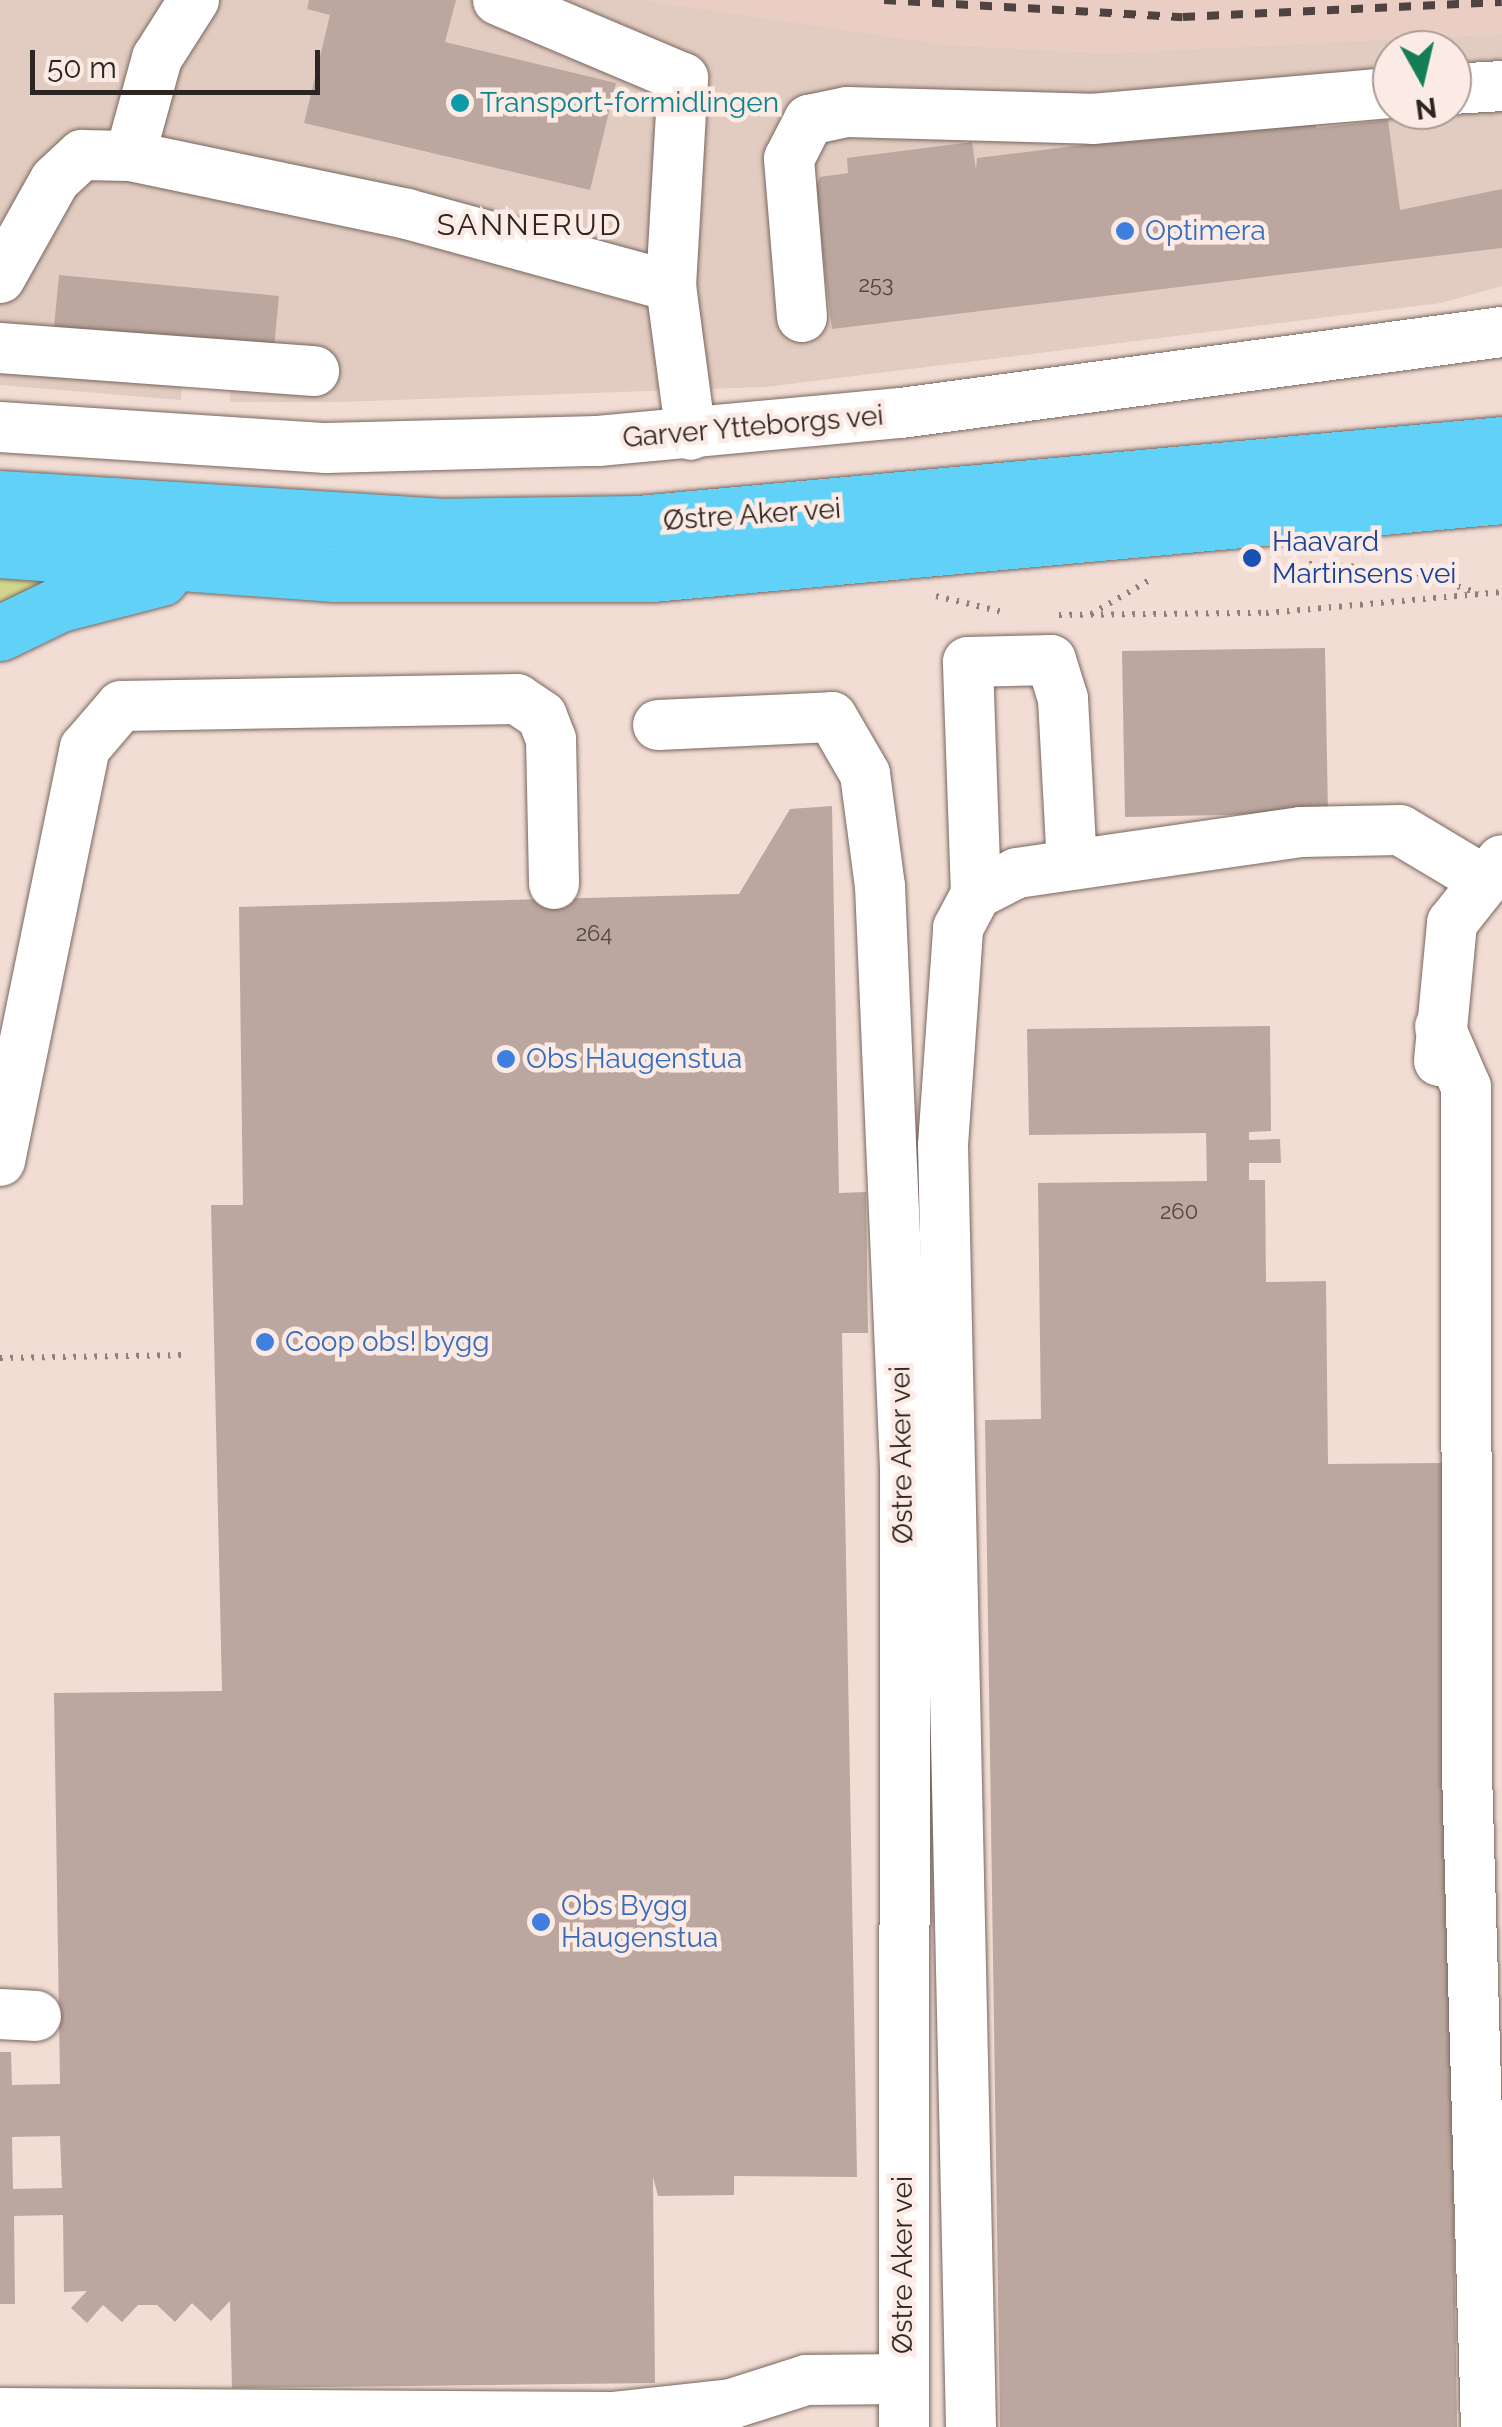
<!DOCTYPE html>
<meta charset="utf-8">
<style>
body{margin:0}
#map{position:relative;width:1502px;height:2427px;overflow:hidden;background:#f2ddd5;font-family:Raleway,sans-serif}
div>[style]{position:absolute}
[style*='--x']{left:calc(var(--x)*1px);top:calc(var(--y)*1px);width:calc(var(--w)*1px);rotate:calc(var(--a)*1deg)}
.built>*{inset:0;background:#ebcec3}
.industrial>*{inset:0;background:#e2ccc1}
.green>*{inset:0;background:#d3d78d}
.building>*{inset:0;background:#bba79f}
.path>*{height:6px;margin-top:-3px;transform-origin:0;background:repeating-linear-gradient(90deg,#8e807a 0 2.5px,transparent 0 10.5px)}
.roads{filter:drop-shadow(0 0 2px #78665f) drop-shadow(0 0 2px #78665f)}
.minor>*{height:50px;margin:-25px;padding:0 25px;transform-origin:25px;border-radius:25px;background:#fff}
.highway>*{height:55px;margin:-27.5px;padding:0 27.5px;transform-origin:27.5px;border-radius:27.5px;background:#62d1f7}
.rail>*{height:8px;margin-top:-4px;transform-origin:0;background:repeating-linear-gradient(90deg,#4e4340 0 12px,transparent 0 24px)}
.dots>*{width:28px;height:28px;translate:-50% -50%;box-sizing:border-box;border:5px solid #fcebe4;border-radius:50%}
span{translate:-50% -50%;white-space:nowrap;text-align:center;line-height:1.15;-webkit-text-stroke:9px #fcebe4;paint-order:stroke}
.number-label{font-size:22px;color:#504641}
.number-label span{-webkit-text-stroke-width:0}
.culture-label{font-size:28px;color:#0d838f}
.left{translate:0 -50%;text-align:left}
.shop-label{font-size:28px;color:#366cbe}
.street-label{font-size:28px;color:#2d2522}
.transit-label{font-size:28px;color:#164399}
.neighbourhood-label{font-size:30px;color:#2d2522;letter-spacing:2.5px}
.north{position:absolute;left:1372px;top:30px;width:100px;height:100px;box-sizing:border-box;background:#fcebe4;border:2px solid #a99c96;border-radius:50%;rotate:172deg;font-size:28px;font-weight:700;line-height:40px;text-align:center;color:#2d2522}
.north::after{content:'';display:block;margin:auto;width:35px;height:45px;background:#147d57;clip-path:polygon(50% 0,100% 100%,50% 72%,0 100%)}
.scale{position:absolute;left:30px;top:50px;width:290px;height:45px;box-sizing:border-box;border:5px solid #2d2522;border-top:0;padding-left:12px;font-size:30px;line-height:35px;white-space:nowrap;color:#2d2522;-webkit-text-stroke:8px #fcebe4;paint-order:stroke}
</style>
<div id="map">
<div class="built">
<i style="clip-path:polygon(643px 0,1502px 0,1502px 34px,1104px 53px,941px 44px)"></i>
</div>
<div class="industrial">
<i style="clip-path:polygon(evenodd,0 0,643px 0,941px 44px,1104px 53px,1502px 34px,1502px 286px,1441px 303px,766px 387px,339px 402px,230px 402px,231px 379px,182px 376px,181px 400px,0 385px,0 0,1392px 50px,1452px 50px,1452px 110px,1392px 110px,1392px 50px)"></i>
</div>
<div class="green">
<i style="clip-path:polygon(0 574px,55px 578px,0 610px)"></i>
</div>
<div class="building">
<i style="clip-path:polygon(309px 0,456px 0,445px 42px,616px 83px,590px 190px,304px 123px,330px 15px,307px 9px)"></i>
<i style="clip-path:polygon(1315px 116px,1316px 128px,1388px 120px,1400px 210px,1502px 189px,1502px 248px,832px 329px,815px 190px,820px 177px,848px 173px,847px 158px,972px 142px,976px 170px,977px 158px)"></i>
<i style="clip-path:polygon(59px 275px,279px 296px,274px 348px,54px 327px)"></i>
<i style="clip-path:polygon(1325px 648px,1328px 813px,1125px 817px,1122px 651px)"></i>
<i style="clip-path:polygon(evenodd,832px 806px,839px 1193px,866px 1192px,868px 1333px,842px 1333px,857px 2177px,734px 2176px,734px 2195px,658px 2196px,653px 2177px,655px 2383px,232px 2388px,230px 2301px,211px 2321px,192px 2303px,175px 2322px,157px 2305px,138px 2305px,122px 2322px,103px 2305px,87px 2323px,71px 2308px,87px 2291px,64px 2292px,63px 2215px,14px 2216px,15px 2304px,0 2304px,0 2052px,11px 2052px,12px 2085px,60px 2084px,54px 1693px,222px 1691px,211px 1205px,243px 1205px,239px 907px,739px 894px,790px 809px,832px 806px,60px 2136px,62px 2188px,13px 2189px,12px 2137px,60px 2136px)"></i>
<i style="clip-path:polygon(1270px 1026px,1271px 1131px,1249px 1132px,1249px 1140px,1280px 1139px,1281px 1163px,1249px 1163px,1249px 1180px,1265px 1180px,1266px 1282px,1326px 1281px,1328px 1464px,1443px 1463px,1457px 2427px,1000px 2427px,985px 1420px,1041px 1419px,1038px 1183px,1207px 1181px,1206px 1133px,1029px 1135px,1027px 1029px)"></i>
</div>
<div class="path">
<i style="--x:1309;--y:564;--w:99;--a:3.5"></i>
<i style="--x:1408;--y:570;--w:74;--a:18.2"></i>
<i style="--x:936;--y:596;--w:73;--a:13.5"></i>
<i style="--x:1091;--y:614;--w:72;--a:-30.1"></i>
<i style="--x:1059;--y:615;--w:207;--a:-0.6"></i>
<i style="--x:1266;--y:613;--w:237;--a:-5.1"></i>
<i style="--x:0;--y:1358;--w:188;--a:-0.9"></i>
</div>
<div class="roads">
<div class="minor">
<i style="--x:498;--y:0;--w:201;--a:22.9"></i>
<i style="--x:683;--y:78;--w:208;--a:93.3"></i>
<i style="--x:671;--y:286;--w:150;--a:82.4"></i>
<i style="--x:1452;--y:89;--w:50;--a:-3.4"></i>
<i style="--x:130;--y:156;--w:102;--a:-74.6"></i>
<i style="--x:157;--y:58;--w:69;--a:-57.5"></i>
<i style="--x:0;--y:278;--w:112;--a:-60.7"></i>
<i style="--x:55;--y:180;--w:37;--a:-43"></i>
<i style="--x:82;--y:155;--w:48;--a:1.2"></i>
<i style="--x:130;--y:156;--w:283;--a:11.8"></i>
<i style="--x:407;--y:214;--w:274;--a:15.3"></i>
<i style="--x:802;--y:317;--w:159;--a:-94.7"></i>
<i style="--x:789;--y:159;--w:44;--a:-62.9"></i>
<i style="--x:809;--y:120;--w:39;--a:-12"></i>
<i style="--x:847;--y:112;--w:245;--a:1.6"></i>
<i style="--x:1092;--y:119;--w:301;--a:-5"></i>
<i style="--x:0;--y:348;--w:315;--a:4.2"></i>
<i style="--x:0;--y:427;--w:327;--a:3.7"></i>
<i style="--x:326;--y:448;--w:272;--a:-1.5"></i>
<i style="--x:598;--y:441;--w:304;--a:-5.3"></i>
<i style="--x:901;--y:413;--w:606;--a:-7.68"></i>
<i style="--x:658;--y:725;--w:174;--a:-2.6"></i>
<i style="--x:832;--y:717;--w:66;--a:59.9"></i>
<i style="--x:865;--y:774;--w:113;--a:82.4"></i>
<i style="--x:880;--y:886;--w:583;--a:87.54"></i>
<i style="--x:905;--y:1468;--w:959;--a:90.06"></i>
<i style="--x:976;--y:894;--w:232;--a:-92"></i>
<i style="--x:968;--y:662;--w:83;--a:-1.4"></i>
<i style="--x:1051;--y:660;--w:41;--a:72.9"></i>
<i style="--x:1063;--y:699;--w:166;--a:86.9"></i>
<i style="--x:1440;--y:1027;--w:65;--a:66.6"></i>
<i style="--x:1466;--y:1087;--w:685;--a:89.92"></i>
<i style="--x:1467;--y:1772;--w:655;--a:88.34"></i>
<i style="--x:1439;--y:1061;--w:139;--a:-84.6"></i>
<i style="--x:1452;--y:923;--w:80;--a:-51.6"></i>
<i style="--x:0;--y:1161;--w:422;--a:-78.4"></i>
<i style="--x:85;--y:748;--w:55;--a:-49.4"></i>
<i style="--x:121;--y:706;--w:396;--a:-1"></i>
<i style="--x:517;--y:699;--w:30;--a:34"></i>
<i style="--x:542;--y:716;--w:25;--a:69"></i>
<i style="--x:551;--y:739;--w:145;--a:88.8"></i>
<i style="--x:0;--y:2014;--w:36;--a:3"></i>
<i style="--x:0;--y:2413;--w:612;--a:0.37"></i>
<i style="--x:612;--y:2417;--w:120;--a:-6.2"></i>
<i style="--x:731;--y:2404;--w:79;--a:-17.7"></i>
<i style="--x:806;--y:2380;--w:97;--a:-0.6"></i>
<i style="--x:971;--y:2427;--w:1282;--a:-91.25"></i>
<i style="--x:943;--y:1145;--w:218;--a:-86"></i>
<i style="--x:958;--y:928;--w:38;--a:-62"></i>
<i style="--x:976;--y:894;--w:46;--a:-27.1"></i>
<i style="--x:1017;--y:873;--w:287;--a:-8.2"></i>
<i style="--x:1301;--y:832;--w:99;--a:-1.2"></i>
<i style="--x:1400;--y:830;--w:96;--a:30.9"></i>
</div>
<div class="highway">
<i style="--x:0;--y:498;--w:440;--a:3.6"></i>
<i style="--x:439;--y:526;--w:199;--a:-0.9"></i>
<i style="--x:638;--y:523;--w:868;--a:-5.22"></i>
<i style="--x:0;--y:550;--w:336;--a:4.1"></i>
<i style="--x:335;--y:574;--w:317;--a:0"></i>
<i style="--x:652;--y:574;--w:854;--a:-5.24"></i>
<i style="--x:0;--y:633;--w:67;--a:-25.8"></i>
<i style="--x:60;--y:604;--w:104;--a:-14.4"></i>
</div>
</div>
<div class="rail">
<i style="--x:884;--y:0;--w:299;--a:3.3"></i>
<i style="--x:1183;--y:17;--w:319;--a:-2.7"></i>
</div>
<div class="dots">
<i style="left:460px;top:103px;background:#0f9aa8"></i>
<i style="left:1125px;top:231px;background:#3f7fe0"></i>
<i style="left:1252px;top:558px;background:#1a4fb4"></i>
<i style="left:506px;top:1059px;background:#3f7fe0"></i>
<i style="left:265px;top:1342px;background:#3f7fe0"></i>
<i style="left:541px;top:1922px;background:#3f7fe0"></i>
</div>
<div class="number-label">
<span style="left:876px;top:285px">253</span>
<span style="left:594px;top:934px">264</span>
<span style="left:1179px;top:1212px">260</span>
</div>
<div class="culture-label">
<span class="left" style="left:480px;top:103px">Transport-formidlingen</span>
</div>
<div class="shop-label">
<span class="left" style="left:1145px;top:231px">Optimera</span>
<span class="left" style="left:526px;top:1059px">Obs Haugenstua</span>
<span class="left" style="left:285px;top:1342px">Coop obs! bygg</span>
<span class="left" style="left:561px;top:1922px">Obs Bygg<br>Haugenstua</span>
</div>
<div class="street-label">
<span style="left:753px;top:427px;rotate:-5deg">Garver Ytteborgs vei</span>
<span style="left:752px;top:515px;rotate:-4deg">Østre Aker vei</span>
<span style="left:902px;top:1455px;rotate:-91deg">Østre Aker vei</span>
<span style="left:903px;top:2265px;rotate:-90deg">Østre Aker vei</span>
</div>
<div class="transit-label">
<span class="left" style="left:1272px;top:558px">Haavard<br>Martinsens vei</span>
</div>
<div class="neighbourhood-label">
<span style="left:530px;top:225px">SANNERUD</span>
</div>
<div class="north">N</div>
<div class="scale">50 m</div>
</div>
